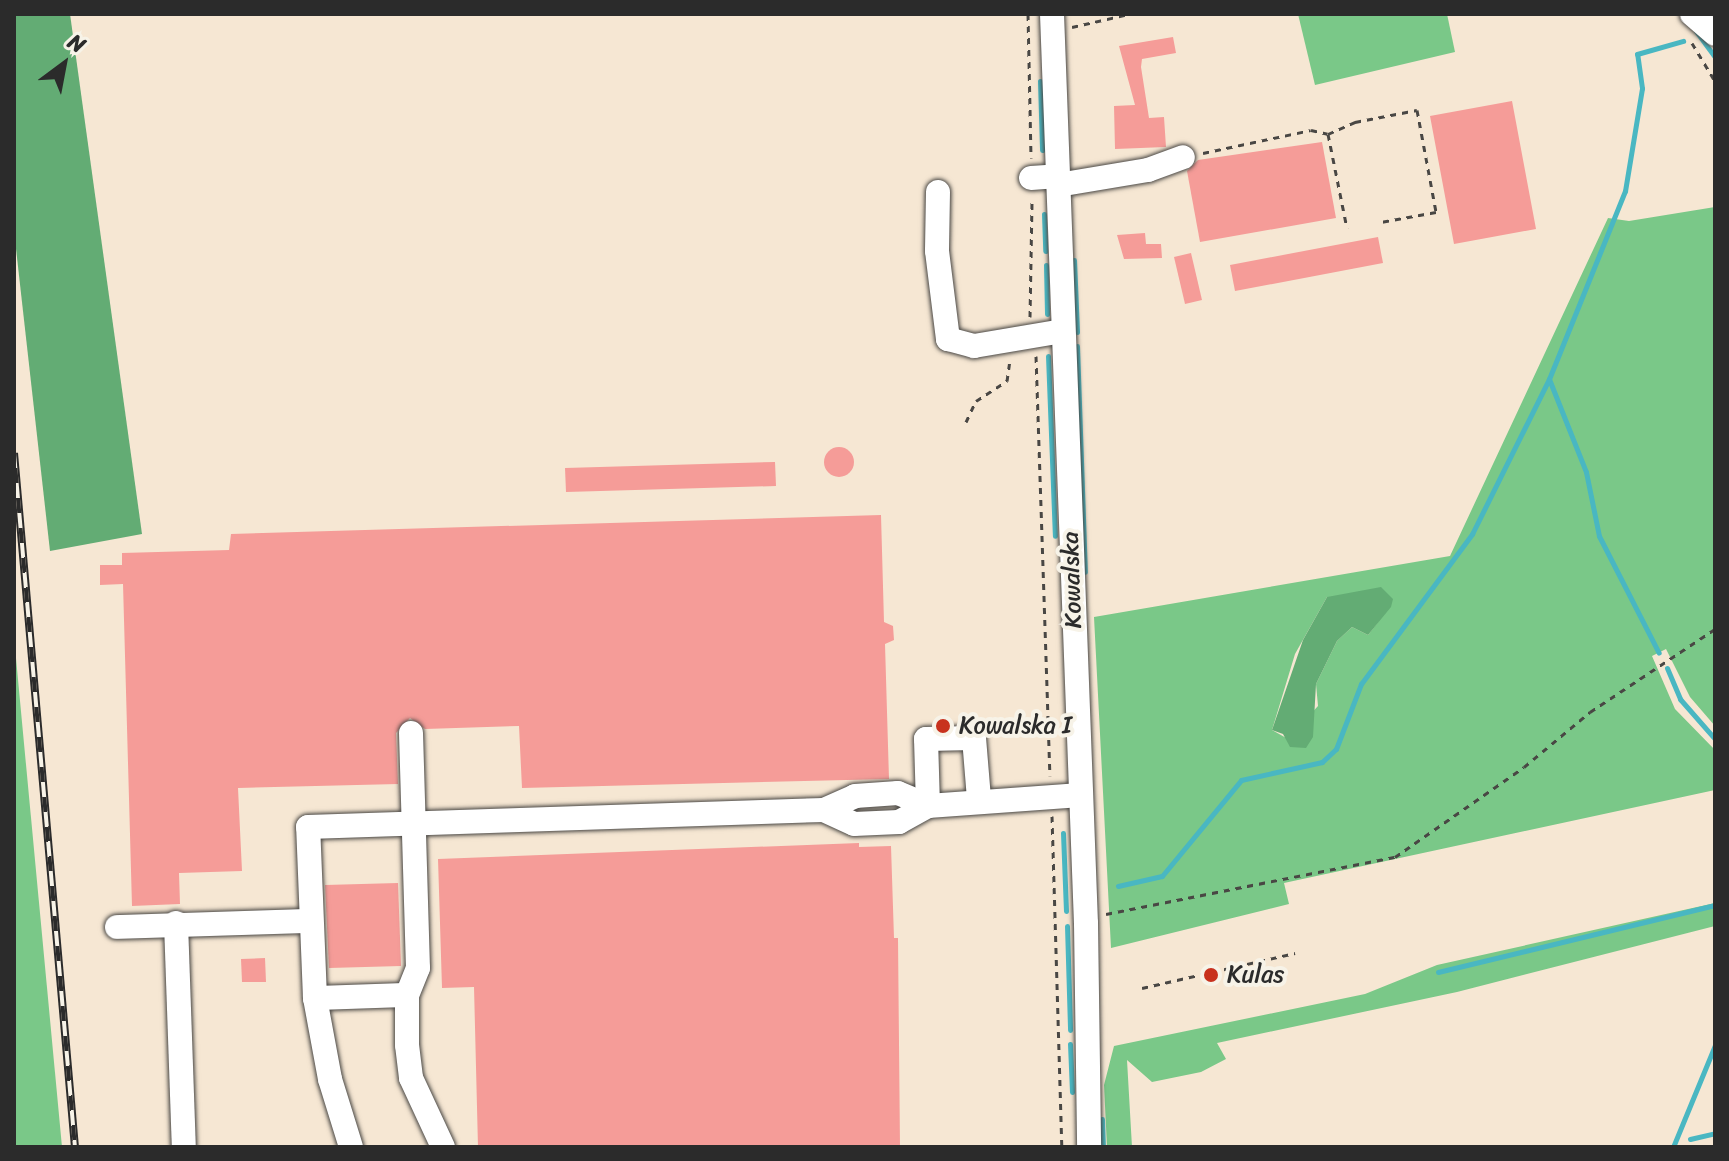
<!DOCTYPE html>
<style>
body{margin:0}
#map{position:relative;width:1729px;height:1161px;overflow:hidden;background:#f6e7d3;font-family:Sriracha,sans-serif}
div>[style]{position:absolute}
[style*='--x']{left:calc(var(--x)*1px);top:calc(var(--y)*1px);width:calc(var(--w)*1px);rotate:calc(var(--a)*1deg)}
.green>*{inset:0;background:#7ac888}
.forest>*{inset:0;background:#63ac74}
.stream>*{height:5px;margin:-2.5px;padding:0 2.5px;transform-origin:2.5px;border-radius:2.5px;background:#49b7c2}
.building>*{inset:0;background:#f59c98}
.round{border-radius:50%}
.path>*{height:3px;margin-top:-1.5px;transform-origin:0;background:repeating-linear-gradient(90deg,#494744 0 6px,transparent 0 12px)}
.roads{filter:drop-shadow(0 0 2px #494744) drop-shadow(0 0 2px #494744)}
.minor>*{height:24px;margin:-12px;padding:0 12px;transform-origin:12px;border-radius:12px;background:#fff}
.rail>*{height:8px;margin-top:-4px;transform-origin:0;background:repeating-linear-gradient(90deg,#f7f3e8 0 15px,#2b2b2b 0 30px);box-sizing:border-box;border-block:2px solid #2b2b2b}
.dots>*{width:22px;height:22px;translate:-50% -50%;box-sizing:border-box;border:4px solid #f7f3e8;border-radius:50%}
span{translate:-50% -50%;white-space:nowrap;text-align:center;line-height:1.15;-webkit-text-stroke:8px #f7f3e8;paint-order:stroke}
.street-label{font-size:24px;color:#2b2b2b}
.poi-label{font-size:24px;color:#2b2b2b}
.left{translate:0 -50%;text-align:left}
.frame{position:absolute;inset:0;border:16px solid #2b2b2b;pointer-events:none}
.north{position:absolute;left:24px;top:24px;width:80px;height:80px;-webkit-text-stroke:6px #f7f3e8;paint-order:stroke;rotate:32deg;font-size:22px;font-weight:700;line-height:32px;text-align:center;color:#2b2b2b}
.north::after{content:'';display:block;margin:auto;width:28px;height:36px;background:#2b2b2b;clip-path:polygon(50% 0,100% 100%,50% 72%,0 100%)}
</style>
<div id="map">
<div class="green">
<i style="clip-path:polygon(1298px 14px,1447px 14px,1455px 52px,1315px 85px)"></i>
<i style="clip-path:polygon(evenodd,1715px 207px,1715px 726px,1690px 697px,1666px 649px,1652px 656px,1675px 709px,1715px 750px,1715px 790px,1284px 883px,1289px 904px,1111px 948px,1094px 617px,1450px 556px,1608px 218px,1629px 221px,1715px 207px,1327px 597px,1379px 621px,1368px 635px,1352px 627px,1337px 641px,1316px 684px,1318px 706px,1288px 739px,1272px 730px,1295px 654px,1327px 597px)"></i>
<i style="clip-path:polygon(14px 637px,62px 1147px,14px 1147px)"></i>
<i style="clip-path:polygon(1715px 903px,1715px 926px,1457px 992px,1217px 1043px,1226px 1059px,1201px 1072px,1152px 1082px,1127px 1060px,1132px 1147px,1107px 1147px,1104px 1085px,1114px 1046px,1365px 994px,1437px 965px)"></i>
</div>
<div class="forest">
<i style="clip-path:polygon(14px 14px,70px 14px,142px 534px,50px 551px,14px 231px)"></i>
<i style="clip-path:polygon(1381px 587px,1393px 599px,1391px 607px,1368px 635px,1352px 627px,1337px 641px,1316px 684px,1313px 737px,1306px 748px,1290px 747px,1283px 734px,1272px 730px,1303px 640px,1327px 597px)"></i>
</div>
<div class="stream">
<i style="--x:1696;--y:31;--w:32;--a:54"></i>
<i style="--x:1040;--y:81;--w:69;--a:88.3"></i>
<i style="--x:1044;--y:214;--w:37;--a:88"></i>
<i style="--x:1074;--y:260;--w:72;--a:87.6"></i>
<i style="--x:1046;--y:265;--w:49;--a:88.8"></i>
<i style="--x:1077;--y:346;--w:226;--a:88"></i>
<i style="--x:1048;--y:356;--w:180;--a:87.8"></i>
<i style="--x:1549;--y:379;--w:100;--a:68.3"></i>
<i style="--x:1586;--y:472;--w:65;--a:78.5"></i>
<i style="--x:1599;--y:536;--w:131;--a:62.9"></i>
<i style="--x:1667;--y:668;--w:34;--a:67"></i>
<i style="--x:1680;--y:699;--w:53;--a:48.8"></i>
<i style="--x:1063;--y:833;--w:78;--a:87.8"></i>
<i style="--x:1118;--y:886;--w:45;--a:-12.8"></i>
<i style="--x:1162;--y:876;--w:124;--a:-50.5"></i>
<i style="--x:1241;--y:780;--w:83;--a:-12.5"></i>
<i style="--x:1322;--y:762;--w:19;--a:-43"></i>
<i style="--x:1336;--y:749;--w:70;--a:-69"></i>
<i style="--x:1361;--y:684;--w:187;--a:-53.5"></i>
<i style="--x:1472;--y:534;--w:173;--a:-63.6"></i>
<i style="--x:1549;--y:379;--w:203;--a:-68"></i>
<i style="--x:1625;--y:191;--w:104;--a:-80.6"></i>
<i style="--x:1642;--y:88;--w:34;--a:-98"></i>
<i style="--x:1637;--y:54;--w:48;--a:-15.8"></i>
<i style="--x:1067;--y:926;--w:104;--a:88.3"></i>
<i style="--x:1438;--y:972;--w:285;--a:-13.6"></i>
<i style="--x:1070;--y:1044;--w:48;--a:87.6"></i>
<i style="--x:1102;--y:1119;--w:28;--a:88"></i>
<i style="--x:1690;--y:1139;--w:26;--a:-13"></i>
<i style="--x:1673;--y:1147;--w:110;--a:-67.6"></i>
</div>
<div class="building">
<i style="clip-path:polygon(1173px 37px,1176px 53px,1142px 59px,1141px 67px,1149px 118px,1164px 117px,1166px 147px,1115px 149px,1114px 106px,1135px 105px,1119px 46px)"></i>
<i style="clip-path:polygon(1512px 101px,1536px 229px,1454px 244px,1430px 116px)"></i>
<i style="clip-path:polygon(1322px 142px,1336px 218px,1200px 242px,1187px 171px,1198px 160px)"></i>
<i style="clip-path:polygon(1145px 233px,1146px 244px,1161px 244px,1162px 258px,1124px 259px,1117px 235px)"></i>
<i style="clip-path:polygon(1378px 237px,1383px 263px,1235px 291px,1230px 265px)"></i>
<i style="clip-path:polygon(1191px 253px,1202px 300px,1185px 304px,1174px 257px)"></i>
<i class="round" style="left:824px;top:447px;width:30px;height:30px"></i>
<i style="clip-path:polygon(775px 462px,776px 486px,566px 492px,565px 468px)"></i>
<i style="clip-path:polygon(881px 515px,884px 622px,893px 626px,894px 640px,885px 644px,889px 779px,522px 788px,519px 726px,425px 729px,410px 718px,396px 733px,398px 784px,238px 788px,242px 871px,179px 873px,180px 904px,132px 906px,123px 584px,100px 585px,100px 565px,122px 565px,122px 553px,229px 550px,231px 534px)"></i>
<i style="clip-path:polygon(859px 843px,859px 847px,891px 846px,894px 938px,898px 938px,900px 1147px,478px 1147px,474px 987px,442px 988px,438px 859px)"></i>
<i style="clip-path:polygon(398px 883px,401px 966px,329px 968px,325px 885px)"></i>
<i style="clip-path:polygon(265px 958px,266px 982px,242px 982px,241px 959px)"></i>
</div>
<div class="path">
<i style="--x:1028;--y:14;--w:144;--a:88.8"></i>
<i style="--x:1072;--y:27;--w:58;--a:-12.8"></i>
<i style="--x:1692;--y:43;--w:44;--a:58.8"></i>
<i style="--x:1328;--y:134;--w:30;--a:-24"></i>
<i style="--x:1355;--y:122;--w:63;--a:-11"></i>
<i style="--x:1417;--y:110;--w:104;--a:79.4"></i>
<i style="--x:1436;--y:212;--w:56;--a:169.7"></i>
<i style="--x:1203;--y:153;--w:110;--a:-12"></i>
<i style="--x:1311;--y:130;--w:17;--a:13"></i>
<i style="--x:1328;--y:134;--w:96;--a:78.6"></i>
<i style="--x:1030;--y:317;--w:119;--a:-89"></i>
<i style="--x:1036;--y:356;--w:420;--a:88.1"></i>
<i style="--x:966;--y:422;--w:23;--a:-65"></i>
<i style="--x:976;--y:401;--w:37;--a:-33"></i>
<i style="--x:1007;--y:381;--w:22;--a:-82"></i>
<i style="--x:1052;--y:816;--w:331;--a:88.3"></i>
<i style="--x:1106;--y:914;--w:295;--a:-11.2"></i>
<i style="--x:1395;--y:857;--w:157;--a:-34.9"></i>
<i style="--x:1524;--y:767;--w:86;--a:-39.8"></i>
<i style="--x:1590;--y:712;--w:150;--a:-33.6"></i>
<i style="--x:1142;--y:988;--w:157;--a:-12.9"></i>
</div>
<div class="roads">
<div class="minor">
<i style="--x:1052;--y:14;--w:910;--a:87.86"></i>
<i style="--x:1086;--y:923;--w:224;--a:89.2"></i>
<i style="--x:1692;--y:14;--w:30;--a:41"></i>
<i style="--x:1031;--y:178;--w:27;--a:-4"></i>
<i style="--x:1058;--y:185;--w:91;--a:-9.5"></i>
<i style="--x:1148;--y:170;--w:37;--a:-20"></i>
<i style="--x:938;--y:192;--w:59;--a:91"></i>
<i style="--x:937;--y:251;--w:89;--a:82.9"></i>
<i style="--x:948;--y:339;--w:27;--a:15"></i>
<i style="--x:974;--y:346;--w:90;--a:-9.6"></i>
<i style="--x:411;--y:733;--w:235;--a:88.3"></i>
<i style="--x:418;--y:968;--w:29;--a:112"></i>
<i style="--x:407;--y:995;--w:50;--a:90"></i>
<i style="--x:407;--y:1045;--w:33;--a:83"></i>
<i style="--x:411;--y:1078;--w:76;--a:65.1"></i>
<i style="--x:928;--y:806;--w:67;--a:-91.7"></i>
<i style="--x:926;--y:739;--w:48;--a:-1.2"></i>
<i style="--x:974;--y:738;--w:61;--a:85.3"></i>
<i style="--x:824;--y:810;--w:33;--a:25"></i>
<i style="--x:854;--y:824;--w:45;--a:-2.5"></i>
<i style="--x:899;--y:822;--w:33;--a:-29"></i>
<i style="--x:928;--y:806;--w:153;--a:-4.1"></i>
<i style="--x:176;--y:923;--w:224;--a:88"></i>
<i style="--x:117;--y:927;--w:193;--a:-1.8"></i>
<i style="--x:315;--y:998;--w:92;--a:-1.9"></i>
<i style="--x:351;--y:1147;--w:71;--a:-107.2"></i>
<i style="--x:330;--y:1079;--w:82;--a:-100.5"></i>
<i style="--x:315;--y:998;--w:171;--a:-92.3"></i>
<i style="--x:308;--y:827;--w:516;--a:-1.89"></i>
<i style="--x:824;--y:810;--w:34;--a:-24"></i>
<i style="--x:855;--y:796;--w:43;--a:-4"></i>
<i style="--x:898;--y:793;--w:33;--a:23"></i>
</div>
</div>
<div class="rail">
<i style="--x:14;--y:453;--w:697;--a:84.98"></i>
</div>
<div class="dots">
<i style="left:943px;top:726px;background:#c8321e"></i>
<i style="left:1211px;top:975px;background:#c8321e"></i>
</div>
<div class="street-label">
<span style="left:1072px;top:580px;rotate:-92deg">Kowalska</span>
</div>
<div class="poi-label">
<span class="left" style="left:959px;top:726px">Kowalska I</span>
<span class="left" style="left:1227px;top:975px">Kulas</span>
</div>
<div class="frame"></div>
<div class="north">N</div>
</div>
